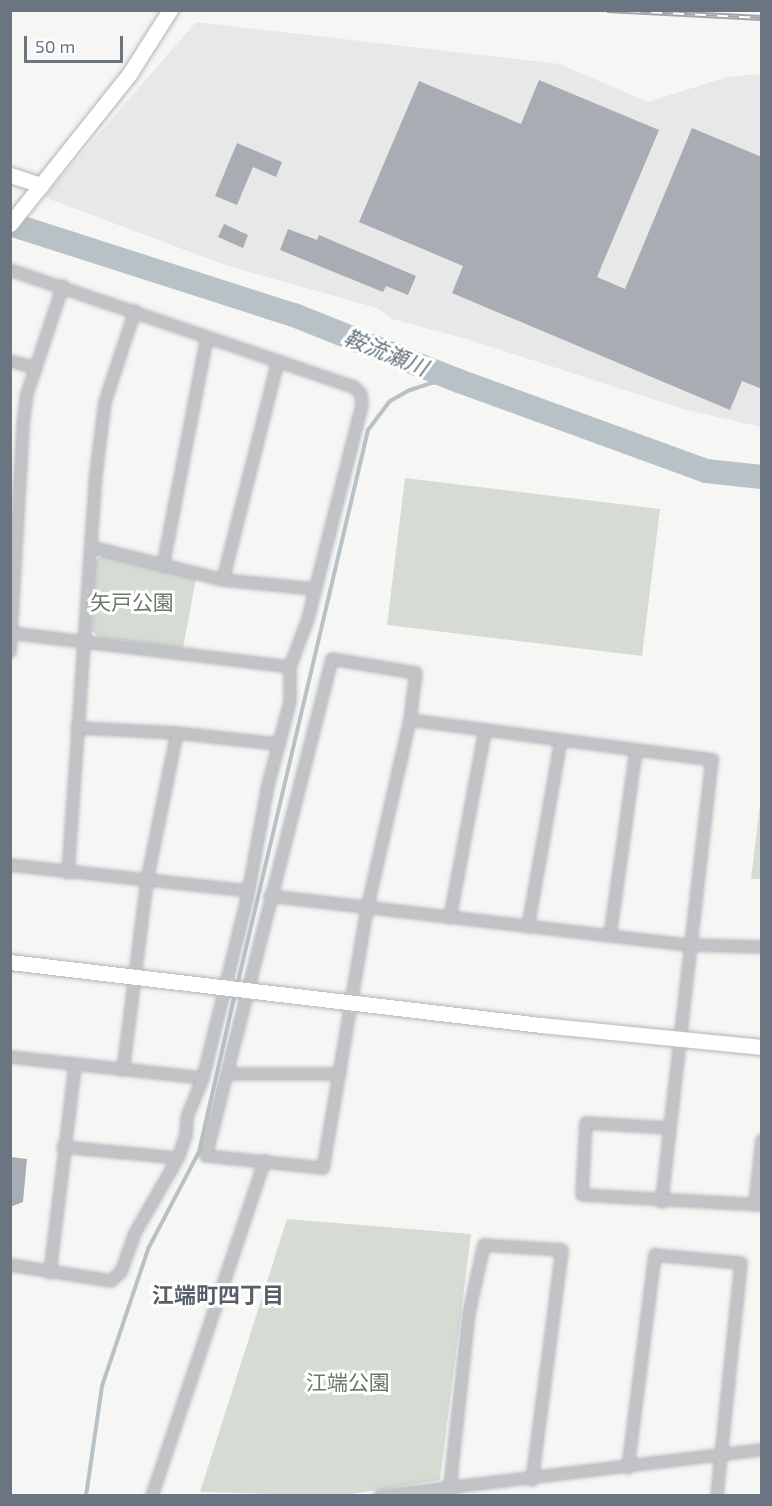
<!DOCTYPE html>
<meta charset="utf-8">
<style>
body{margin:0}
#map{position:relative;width:772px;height:1506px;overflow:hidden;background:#f6f7f4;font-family:"Exo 2","Noto Sans JP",sans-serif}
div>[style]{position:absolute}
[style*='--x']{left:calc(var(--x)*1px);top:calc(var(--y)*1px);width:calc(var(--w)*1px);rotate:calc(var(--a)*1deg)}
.built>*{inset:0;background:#e7e8e7}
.green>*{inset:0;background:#d6dbd4}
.stream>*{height:4px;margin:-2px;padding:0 2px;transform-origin:2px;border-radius:2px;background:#b8c1c6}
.river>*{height:24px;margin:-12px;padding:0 12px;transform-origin:12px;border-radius:12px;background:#b8c1c6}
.building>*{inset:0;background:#a8adb3}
.roads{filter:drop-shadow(0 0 2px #b1b5b9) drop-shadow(0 0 2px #b1b5b9)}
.street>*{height:10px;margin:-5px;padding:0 5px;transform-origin:5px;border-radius:5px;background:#c1c3c7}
.secondary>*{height:15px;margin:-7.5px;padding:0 7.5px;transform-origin:7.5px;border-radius:7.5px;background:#fff}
.rail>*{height:6px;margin-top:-3px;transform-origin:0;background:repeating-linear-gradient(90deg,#fff 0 11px,#a1a5aa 0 22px);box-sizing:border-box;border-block:2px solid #a1a5aa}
span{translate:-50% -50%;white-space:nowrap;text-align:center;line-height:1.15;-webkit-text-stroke:6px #fff;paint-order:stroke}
.park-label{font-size:21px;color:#6a7968}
.water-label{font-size:22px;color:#65757e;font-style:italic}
.neighbourhood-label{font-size:22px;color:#565f67;font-weight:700}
.frame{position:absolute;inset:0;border:12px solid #6a7581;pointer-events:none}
.scale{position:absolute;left:24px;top:36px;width:99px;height:27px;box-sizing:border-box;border:3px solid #6a7581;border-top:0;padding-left:8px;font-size:18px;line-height:21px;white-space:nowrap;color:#6a7581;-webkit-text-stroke:4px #fff;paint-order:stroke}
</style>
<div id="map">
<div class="built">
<i style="clip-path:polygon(196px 22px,559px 64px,648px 102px,727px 77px,761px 74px,761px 427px,683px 409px,467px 339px,392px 319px,377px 308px,225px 265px,44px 197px)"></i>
</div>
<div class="green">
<i style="clip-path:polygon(405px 478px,660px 509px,642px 656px,387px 625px)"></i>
<i style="clip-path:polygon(103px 555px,196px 579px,183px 648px,98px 637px,92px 631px,95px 561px)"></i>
<i style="clip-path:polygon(761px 796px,761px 879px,751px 879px)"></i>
<i style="clip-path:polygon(287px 1219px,471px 1234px,440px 1480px,339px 1496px,200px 1492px)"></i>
</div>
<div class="stream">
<i style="--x:237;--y:986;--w:571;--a:-76.74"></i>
<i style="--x:368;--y:430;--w:36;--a:-53"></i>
<i style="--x:390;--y:401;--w:23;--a:-29"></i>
<i style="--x:410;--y:390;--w:23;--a:-18"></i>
<i style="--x:432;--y:383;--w:27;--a:-4"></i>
<i style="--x:86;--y:1496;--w:111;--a:-81.7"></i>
<i style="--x:102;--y:1386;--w:145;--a:-71.4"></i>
<i style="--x:148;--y:1249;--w:110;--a:-62.3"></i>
<i style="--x:199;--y:1152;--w:162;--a:-77.2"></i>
</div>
<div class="river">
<i style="--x:10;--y:224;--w:298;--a:17.8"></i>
<i style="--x:294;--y:315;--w:178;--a:21.8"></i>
<i style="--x:459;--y:381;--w:263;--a:20"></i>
<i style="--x:706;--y:471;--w:56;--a:6.1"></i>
</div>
<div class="building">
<i style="clip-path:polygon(539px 80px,659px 130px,597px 277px,625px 289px,692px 128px,762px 157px,762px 389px,742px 381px,730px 410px,452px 293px,463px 266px,359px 222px,419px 81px,521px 124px)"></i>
<i style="clip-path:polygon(237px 143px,282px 162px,276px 177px,253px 167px,237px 205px,215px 196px)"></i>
<i style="clip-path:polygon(224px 224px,248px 235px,243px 248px,218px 237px)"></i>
<i style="clip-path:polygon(288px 229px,317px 240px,319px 235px,416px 276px,408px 295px,386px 286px,383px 292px,280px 250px)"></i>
<i style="clip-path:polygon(10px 1157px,27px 1159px,23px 1202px,10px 1207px)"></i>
</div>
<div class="roads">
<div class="street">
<i style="--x:10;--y:270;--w:363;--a:18.8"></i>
<i style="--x:354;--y:387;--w:10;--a:45"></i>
<i style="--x:361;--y:394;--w:11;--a:85"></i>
<i style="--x:362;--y:405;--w:221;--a:104.2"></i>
<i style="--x:308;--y:619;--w:51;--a:110.6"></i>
<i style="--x:290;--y:667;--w:35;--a:90"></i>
<i style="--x:290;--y:702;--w:86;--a:104.8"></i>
<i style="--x:268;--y:785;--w:116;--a:100.4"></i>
<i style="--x:247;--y:899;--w:184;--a:103.8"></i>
<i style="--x:203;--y:1078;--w:42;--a:112.3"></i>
<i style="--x:187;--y:1117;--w:18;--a:93"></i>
<i style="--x:186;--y:1135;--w:24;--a:109"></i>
<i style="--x:178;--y:1158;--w:86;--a:119.8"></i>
<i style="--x:135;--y:1233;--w:41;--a:109.7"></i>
<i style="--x:121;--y:1272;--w:13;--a:138"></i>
<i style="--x:111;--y:1281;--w:102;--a:-171"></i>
<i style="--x:10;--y:361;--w:27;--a:15"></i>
<i style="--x:91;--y:547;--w:136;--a:14"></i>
<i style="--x:223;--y:580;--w:226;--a:-75.9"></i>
<i style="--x:163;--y:566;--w:233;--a:-79.1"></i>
<i style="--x:223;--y:580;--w:92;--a:5.6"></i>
<i style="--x:10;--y:633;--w:282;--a:6.9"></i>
<i style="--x:10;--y:652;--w:227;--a:-86.7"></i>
<i style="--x:23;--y:425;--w:31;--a:-83"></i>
<i style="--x:27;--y:394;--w:114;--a:-71.6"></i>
<i style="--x:332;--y:659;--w:85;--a:9.5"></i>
<i style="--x:416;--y:673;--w:47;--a:97.3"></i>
<i style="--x:410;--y:720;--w:194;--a:102.8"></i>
<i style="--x:367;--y:909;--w:263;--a:99.6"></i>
<i style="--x:323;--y:1168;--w:118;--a:-174.1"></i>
<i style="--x:206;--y:1156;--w:513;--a:-75.77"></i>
<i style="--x:410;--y:720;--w:305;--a:7.5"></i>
<i style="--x:712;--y:760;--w:445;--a:96.5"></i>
<i style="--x:77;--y:728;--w:100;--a:2.9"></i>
<i style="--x:177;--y:733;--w:151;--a:101.5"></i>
<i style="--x:147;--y:881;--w:191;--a:97.2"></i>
<i style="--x:177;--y:733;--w:103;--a:6.2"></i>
<i style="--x:10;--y:865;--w:239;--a:6.2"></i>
<i style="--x:68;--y:873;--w:400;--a:-86"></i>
<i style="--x:96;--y:474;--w:73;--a:-82.9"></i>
<i style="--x:105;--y:402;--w:96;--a:-71.8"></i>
<i style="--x:270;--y:896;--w:423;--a:6.7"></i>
<i style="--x:690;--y:945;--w:72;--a:1.6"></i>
<i style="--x:450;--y:918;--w:190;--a:-79.4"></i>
<i style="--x:528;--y:927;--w:190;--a:-80"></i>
<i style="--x:610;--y:936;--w:188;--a:-82"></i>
<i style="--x:10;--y:1057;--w:194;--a:6.2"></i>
<i style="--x:228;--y:1074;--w:112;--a:0"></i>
<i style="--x:670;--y:1128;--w:84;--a:-176.6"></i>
<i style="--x:586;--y:1123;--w:72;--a:93.2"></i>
<i style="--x:582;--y:1195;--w:180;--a:3.2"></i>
<i style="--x:63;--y:1147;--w:116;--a:5.5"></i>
<i style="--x:755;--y:1204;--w:64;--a:-83.8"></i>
<i style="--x:50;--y:1273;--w:209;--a:-83.1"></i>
<i style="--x:628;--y:1468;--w:215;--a:-82.8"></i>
<i style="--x:655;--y:1255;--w:86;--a:5.3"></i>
<i style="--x:741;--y:1263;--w:234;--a:95.9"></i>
<i style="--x:152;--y:1496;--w:354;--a:-71.4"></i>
<i style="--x:380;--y:1496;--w:385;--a:-6.9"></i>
<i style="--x:449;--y:1496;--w:184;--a:-83.8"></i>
<i style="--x:469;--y:1313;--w:70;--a:-77.6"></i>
<i style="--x:484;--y:1245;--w:78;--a:3.7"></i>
<i style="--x:562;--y:1250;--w:232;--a:97.4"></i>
</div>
<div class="secondary">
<i style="--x:10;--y:175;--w:33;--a:18"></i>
<i style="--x:10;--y:224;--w:193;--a:-51.5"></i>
<i style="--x:130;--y:73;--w:75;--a:-57.6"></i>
<i style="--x:10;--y:962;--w:535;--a:6.77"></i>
<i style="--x:541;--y:1025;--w:222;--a:5.7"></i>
</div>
</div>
<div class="rail">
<i style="--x:607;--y:10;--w:155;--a:3"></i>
</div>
<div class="park-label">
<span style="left:132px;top:602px">矢戸公園</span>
<span style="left:348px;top:1382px">江端公園</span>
</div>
<div class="water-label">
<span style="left:386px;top:352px;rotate:22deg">鞍流瀬川</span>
</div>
<div class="neighbourhood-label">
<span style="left:218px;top:1295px">江端町四丁目</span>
</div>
<div class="frame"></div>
<div class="scale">50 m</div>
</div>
